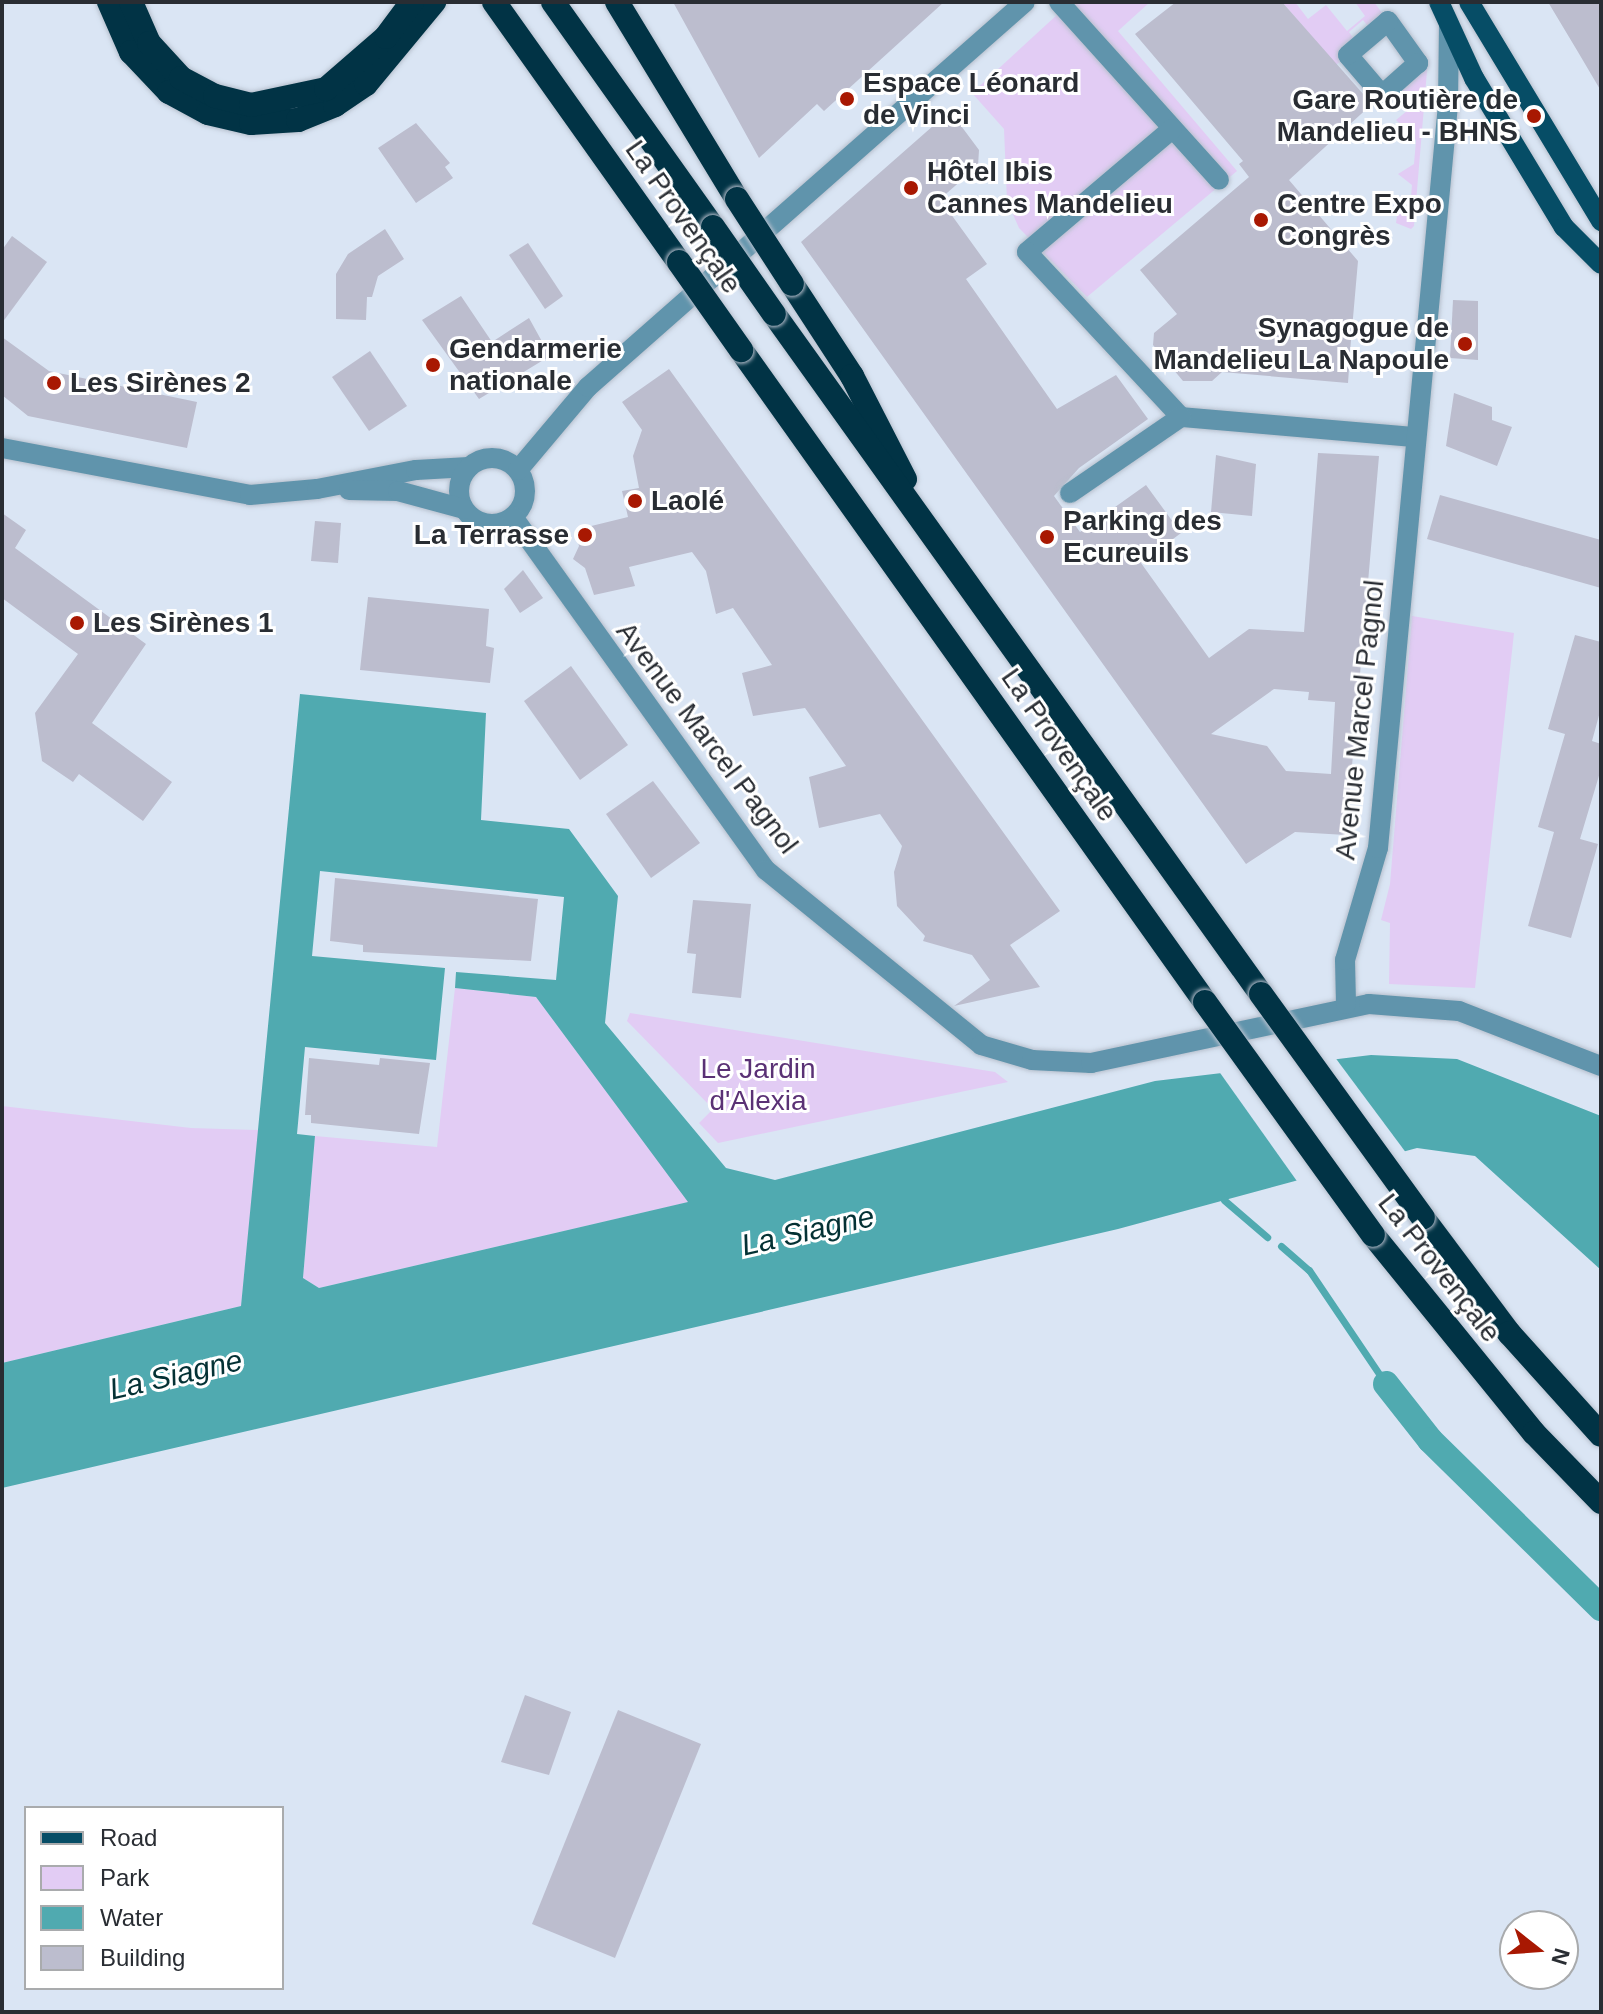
<!DOCTYPE html>
<meta charset="utf-8">
<style>
body{margin:0}
#map{position:relative;width:1603px;height:2014px;overflow:hidden;background:#dae5f4;font-family:Arial,sans-serif}
div>[style]{position:absolute}
[style*='--x']{left:calc(var(--x)*1px);top:calc(var(--y)*1px);width:calc(var(--w)*1px);rotate:calc(var(--a)*1deg)}
.green>*{inset:0;background:#e2ccf4}
.water>*{inset:0;background:#50aab0}
.pier>*{inset:0;background:#dae5f4}
.stream>*{height:7px;margin:-3.5px;padding:0 3.5px;transform-origin:3.5px;border-radius:3.5px;background:#50aab0}
.canal>*{height:26px;margin:-13px;padding:0 13px;transform-origin:13px;border-radius:13px;background:#50aab0}
.building>*{inset:0;background:#bcbdce}
.roads{filter:drop-shadow(0 0 2px #b7c0cd) drop-shadow(0 0 2px #b7c0cd)}
.minor>*{height:20px;margin:-10px;padding:0 10px;transform-origin:10px;border-radius:10px;background:#6094ac}
.minor>.ring{margin:-10px;padding:0;box-sizing:content-box;background:none;border:20px solid #6094ac;border-radius:50%}
.major>*{height:20px;margin:-10px;padding:0 10px;transform-origin:10px;border-radius:10px;background:#064d66}
.highway>*{height:24px;margin:-12px;padding:0 12px;transform-origin:12px;border-radius:12px;background:#013345}
.bridges{filter:drop-shadow(0 0 2px #b7c0cd) drop-shadow(0 0 2px #b7c0cd)}
.highway-bridge>*{height:24px;margin:-12px;padding:0 12px;transform-origin:12px;border-radius:12px;background:#013345}
.dots>*{width:22px;height:22px;translate:-50% -50%;box-sizing:border-box;border:4px solid #fff;border-radius:50%}
span{translate:-50% -50%;white-space:nowrap;text-align:center;line-height:1.15;-webkit-text-stroke:6px #fff;paint-order:stroke}
.poi-label{font-size:28px;color:#292d33;font-weight:700}
.left{translate:0 -50%;text-align:left}
.right{translate:-100% -50%;text-align:right}
.street-label{font-size:28px;color:#292d33}
.park-label{font-size:28px;color:#5a3175}
.water-label{font-size:30px;color:#043134;font-style:italic}
.frame{position:absolute;inset:0;border:4px solid #292d33;pointer-events:none}
.legend{position:absolute;left:24px;top:1806px;width:260px;height:184px;box-sizing:border-box;background:#fff;border:2px solid #a9abad;margin:0;padding:10px 14px;list-style:none;font-size:24px;color:#292d33}
.legend li{display:flex;align-items:center;gap:16px;height:40px}
.legend b{width:40px;border:2px solid #a9abad}
.north{position:absolute;left:1499px;top:1910px;width:80px;height:80px;box-sizing:border-box;background:#fff;border:2px solid #a9abad;border-radius:50%;rotate:107deg;font-size:22px;font-weight:700;line-height:32px;text-align:center;color:#292d33}
.north::after{content:'';display:block;margin:auto;width:28px;height:36px;background:#a81802;clip-path:polygon(50% 0,100% 100%,50% 72%,0 100%)}
</style>
<div id="map">
<div class="green">
<i style="clip-path:polygon(1071px 2px,1150px 2px,1118px 31px,1237px 171px,1087px 297px,1019px 228px,1007px 201px,1004px 129px,972px 93px)"></i>
<i style="clip-path:polygon(1282px 2px,1295px 2px,1308px 19px,1326px 5px,1347px 31px,1365px 16px,1355px 2px,1374px 2px,1388px 21px,1373px 33px,1363px 20px,1349px 32px,1359px 46px,1336px 65px)"></i>
<i style="clip-path:polygon(1428px 59px,1414px 226px,1411px 229px,1396px 223px,1397px 216px,1410px 208px,1412px 185px,1398px 174px,1414px 164px,1416px 140px,1396px 120px,1414px 105px,1396px 83px)"></i>
<i style="clip-path:polygon(1412px 616px,1514px 633px,1475px 988px,1389px 984px,1390px 923px,1381px 920px,1390px 884px)"></i>
<i style="clip-path:polygon(455px 988px,536px 997px,689px 1202px,319px 1288px,303px 1278px,315px 1136px,437px 1147px)"></i>
<i style="clip-path:polygon(630px 1013px,995px 1072px,1008px 1082px,718px 1143px,699px 1123px,713px 1109px,627px 1021px)"></i>
<i style="clip-path:polygon(2px 1106px,191px 1128px,259px 1130px,241px 1306px,2px 1363px)"></i>
</div>
<div class="water">
<i style="clip-path:polygon(evenodd,300px 694px,486px 713px,481px 820px,569px 829px,618px 896px,605px 1023px,726px 1168px,775px 1180px,1155px 1081px,1371px 1055px,1457px 1059px,1601px 1116px,1601px 1270px,1475px 1156px,1417px 1148px,1118px 1229px,2px 1488px,2px 1363px,241px 1306px,300px 694px,320px 871px,564px 897px,556px 980px,456px 972px,455px 988px,536px 997px,688px 1202px,319px 1288px,303px 1278px,315px 1136px,297px 1134px,305px 1047px,436px 1060px,445px 968px,312px 956px,320px 871px)"></i>
</div>
<div class="pier">
<i style="clip-path:polygon(1334px 1056px,1407px 1154px,1299px 1184px,1218px 1070px)"></i>
</div>
<div class="stream">
<i style="--x:1224;--y:1200;--w:57;--a:40.7"></i>
<i style="--x:1281;--y:1246;--w:37;--a:41"></i>
<i style="--x:1309;--y:1270;--w:138;--a:56"></i>
</div>
<div class="canal">
<i style="--x:1386;--y:1384;--w:71;--a:51.8"></i>
<i style="--x:1430;--y:1440;--w:240;--a:44.5"></i>
</div>
<div class="building">
<i style="clip-path:polygon(673px 2px,944px 2px,824px 111px,817px 104px,759px 158px)"></i>
<i style="clip-path:polygon(1176px 2px,1282px 2px,1372px 104px,1289px 180px,1358px 261px,1350px 352px,1340px 351px,1350px 355px,1348px 383px,1222px 372px,1212px 381px,1183px 381px,1153px 345px,1154px 333px,1177px 314px,1140px 270px,1249px 177px,1239px 164px,1243px 161px,1135px 34px)"></i>
<i style="clip-path:polygon(1548px 2px,1601px 2px,1601px 91px,1578px 52px)"></i>
<i style="clip-path:polygon(evenodd,950px 111px,979px 150px,978px 166px,940px 199px,987px 264px,966px 279px,1057px 409px,1116px 375px,1148px 419px,1079px 468px,1054px 496px,1080px 532px,1146px 485px,1181px 533px,1141px 563px,1209px 658px,1249px 629px,1304px 632px,1318px 453px,1379px 456px,1346px 835px,1295px 832px,1246px 864px,801px 242px,950px 111px,1274px 689px,1309px 692px,1308px 700px,1335px 702px,1331px 774px,1286px 771px,1267px 746px,1211px 734px,1274px 689px)"></i>
<i style="clip-path:polygon(416px 123px,450px 163px,445px 167px,453px 178px,416px 203px,378px 148px)"></i>
<i style="clip-path:polygon(385px 229px,404px 259px,378px 276px,372px 297px,367px 297px,366px 320px,336px 319px,336px 274px,348px 254px)"></i>
<i style="clip-path:polygon(12px 236px,47px 262px,2px 323px,2px 250px)"></i>
<i style="clip-path:polygon(528px 243px,563px 296px,545px 309px,509px 255px)"></i>
<i style="clip-path:polygon(461px 296px,492px 342px,529px 318px,550px 356px,479px 399px,422px 320px)"></i>
<i style="clip-path:polygon(1453px 300px,1478px 301px,1478px 360px,1450px 358px)"></i>
<i style="clip-path:polygon(2px 337px,49px 371px,197px 402px,187px 448px,28px 416px,2px 395px)"></i>
<i style="clip-path:polygon(370px 351px,407px 406px,369px 431px,332px 377px)"></i>
<i style="clip-path:polygon(669px 369px,1060px 911px,1010px 945px,1040px 987px,954px 1006px,990px 980px,972px 955px,923px 941px,925px 936px,897px 906px,894px 872px,902px 846px,880px 814px,819px 828px,809px 777px,846px 766px,805px 708px,753px 716px,742px 673px,772px 665px,733px 608px,716px 614px,706px 571px,692px 552px,629px 567px,635px 586px,594px 595px,585px 568px,573px 559px,579px 546px,575px 530px,628px 517px,622px 491px,639px 488px,633px 456px,642px 430px,622px 402px)"></i>
<i style="clip-path:polygon(1454px 393px,1492px 407px,1492px 420px,1512px 427px,1497px 466px,1446px 446px)"></i>
<i style="clip-path:polygon(1216px 455px,1256px 464px,1252px 516px,1211px 512px)"></i>
<i style="clip-path:polygon(1440px 495px,1601px 540px,1601px 588px,1427px 539px)"></i>
<i style="clip-path:polygon(2px 513px,26px 530px,15px 548px,146px 644px,92px 723px,172px 782px,143px 821px,79px 774px,73px 782px,42px 761px,35px 713px,78px 654px,2px 598px)"></i>
<i style="clip-path:polygon(315px 521px,341px 523px,338px 563px,311px 561px)"></i>
<i style="clip-path:polygon(523px 570px,543px 598px,520px 613px,504px 589px)"></i>
<i style="clip-path:polygon(368px 597px,489px 609px,486px 646px,494px 648px,490px 683px,360px 670px)"></i>
<i style="clip-path:polygon(1575px 635px,1601px 642px,1601px 708px,1592px 741px,1601px 744px,1601px 769px,1580px 839px,1598px 844px,1571px 938px,1528px 926px,1554px 832px,1538px 827px,1565px 734px,1548px 729px)"></i>
<i style="clip-path:polygon(571px 666px,628px 745px,580px 780px,524px 701px)"></i>
<i style="clip-path:polygon(653px 781px,700px 843px,651px 878px,606px 814px)"></i>
<i style="clip-path:polygon(335px 878px,538px 899px,531px 961px,363px 952px,363px 945px,330px 941px)"></i>
<i style="clip-path:polygon(693px 900px,751px 904px,741px 998px,692px 993px,696px 954px,687px 953px)"></i>
<i style="clip-path:polygon(309px 1058px,379px 1065px,380px 1058px,430px 1063px,419px 1134px,311px 1123px,311px 1115px,305px 1115px)"></i>
<i style="clip-path:polygon(525px 1695px,571px 1712px,549px 1775px,501px 1762px)"></i>
<i style="clip-path:polygon(618px 1710px,701px 1744px,615px 1958px,532px 1924px)"></i>
</div>
<div class="roads">
<div class="minor">
<i style="--x:1059;--y:2;--w:239;--a:48"></i>
<i style="--x:1388;--y:21;--w:52;--a:54.5"></i>
<i style="--x:1418;--y:63;--w:48;--a:138.4"></i>
<i style="--x:1382;--y:95;--w:52;--a:-130.4"></i>
<i style="--x:1348;--y:55;--w:52;--a:-40.4"></i>
<i style="--x:1172;--y:129;--w:190;--a:139.7"></i>
<i style="--x:1027;--y:252;--w:226;--a:47"></i>
<i style="--x:1181;--y:417;--w:235;--a:4.9"></i>
<i style="--x:2;--y:448;--w:252;--a:10.7"></i>
<i style="--x:250;--y:495;--w:67;--a:-5.1"></i>
<i style="--x:317;--y:489;--w:101;--a:-10.9"></i>
<i style="--x:416;--y:470;--w:53;--a:-3.2"></i>
<i class="ring" style="left:459px;top:458px;width:46px;height:46px"></i>
<i style="--x:518;--y:470;--w:109;--a:-49.9"></i>
<i style="--x:588;--y:387;--w:582;--a:-41.38"></i>
<i style="--x:349;--y:490;--w:49;--a:1.2"></i>
<i style="--x:398;--y:491;--w:68;--a:15.3"></i>
<i style="--x:1070;--y:493;--w:135;--a:-34.4"></i>
<i style="--x:513;--y:517;--w:434;--a:54.4"></i>
<i style="--x:766;--y:870;--w:277;--a:39.1"></i>
<i style="--x:981;--y:1045;--w:53;--a:16.4"></i>
<i style="--x:1032;--y:1060;--w:59;--a:2.9"></i>
<i style="--x:1091;--y:1063;--w:284;--a:-12"></i>
<i style="--x:1369;--y:1004;--w:90;--a:4.4"></i>
<i style="--x:1459;--y:1011;--w:152;--a:21.2"></i>
<i style="--x:1346;--y:1004;--w:44;--a:-91.3"></i>
<i style="--x:1345;--y:960;--w:117;--a:-73.6"></i>
<i style="--x:1378;--y:848;--w:746;--a:-84.62"></i>
<i style="--x:1448;--y:105;--w:79;--a:-89.3"></i>
</div>
<div class="major">
<i style="--x:1439;--y:2;--w:84;--a:65.3"></i>
<i style="--x:1474;--y:78;--w:174;--a:58.9"></i>
<i style="--x:1564;--y:227;--w:52;--a:45"></i>
<i style="--x:1469;--y:2;--w:256;--a:58.9"></i>
</div>
<div class="highway">
<i style="--x:109;--y:2;--w:55;--a:66.3"></i>
<i style="--x:131;--y:52;--w:55;--a:46.5"></i>
<i style="--x:169;--y:92;--w:44;--a:28.3"></i>
<i style="--x:208;--y:113;--w:44;--a:13.1"></i>
<i style="--x:251;--y:123;--w:47;--a:-3.7"></i>
<i style="--x:298;--y:120;--w:40;--a:-22"></i>
<i style="--x:335;--y:105;--w:37;--a:-34"></i>
<i style="--x:366;--y:84;--w:107;--a:-50.3"></i>
<i style="--x:131;--y:2;--w:45;--a:66.3"></i>
<i style="--x:149;--y:43;--w:47;--a:47.6"></i>
<i style="--x:181;--y:78;--w:38;--a:28"></i>
<i style="--x:215;--y:96;--w:37;--a:14"></i>
<i style="--x:251;--y:105;--w:77;--a:-12"></i>
<i style="--x:326;--y:89;--w:79;--a:-40.9"></i>
<i style="--x:386;--y:37;--w:44;--a:-53.4"></i>
<i style="--x:494;--y:2;--w:319;--a:54.6"></i>
<i style="--x:553;--y:2;--w:276;--a:54.6"></i>
<i style="--x:617;--y:2;--w:231;--a:58.7"></i>
<i style="--x:792;--y:284;--w:110;--a:56.9"></i>
<i style="--x:852;--y:376;--w:116;--a:62.8"></i>
<i style="--x:774;--y:314;--w:836;--a:54.39"></i>
<i style="--x:741;--y:350;--w:800;--a:54.56"></i>
<i style="--x:1423;--y:1218;--w:144;--a:53.2"></i>
<i style="--x:1509;--y:1333;--w:137;--a:48"></i>
<i style="--x:1373;--y:1235;--w:255;--a:50.9"></i>
<i style="--x:1534;--y:1433;--w:96;--a:45.8"></i>
</div>
</div>
<div class="bridges">
<div class="highway-bridge">
<i style="--x:737;--y:199;--w:101;--a:57.1"></i>
<i style="--x:713;--y:227;--w:106;--a:55"></i>
<i style="--x:679;--y:262;--w:108;--a:54.8"></i>
<i style="--x:1261;--y:994;--w:276;--a:54.1"></i>
<i style="--x:1205;--y:1002;--w:287;--a:54.2"></i>
</div>
</div>
<div class="dots">
<i style="left:847px;top:99px;background:#a81802"></i>
<i style="left:1534px;top:116px;background:#a81802"></i>
<i style="left:911px;top:188px;background:#a81802"></i>
<i style="left:1261px;top:220px;background:#a81802"></i>
<i style="left:1465px;top:344px;background:#a81802"></i>
<i style="left:433px;top:365px;background:#a81802"></i>
<i style="left:54px;top:383px;background:#a81802"></i>
<i style="left:635px;top:501px;background:#a81802"></i>
<i style="left:585px;top:535px;background:#a81802"></i>
<i style="left:1047px;top:537px;background:#a81802"></i>
<i style="left:77px;top:623px;background:#a81802"></i>
</div>
<div class="poi-label">
<span class="left" style="left:863px;top:99px">Espace Léonard<br>de Vinci</span>
<span class="right" style="left:1518px;top:116px">Gare Routière de<br>Mandelieu - BHNS</span>
<span class="left" style="left:927px;top:188px">Hôtel Ibis<br>Cannes Mandelieu</span>
<span class="left" style="left:1277px;top:220px">Centre Expo<br>Congrès</span>
<span class="right" style="left:1449px;top:344px">Synagogue de<br>Mandelieu La Napoule</span>
<span class="left" style="left:449px;top:365px">Gendarmerie<br>nationale</span>
<span class="left" style="left:70px;top:383px">Les Sirènes 2</span>
<span class="left" style="left:651px;top:501px">Laolé</span>
<span class="left" style="left:1063px;top:537px">Parking des<br>Ecureuils</span>
<span class="right" style="left:569px;top:535px">La Terrasse</span>
<span class="left" style="left:93px;top:623px">Les Sirènes 1</span>
</div>
<div class="street-label">
<span style="left:683px;top:217px;rotate:55deg">La Provençale</span>
<span style="left:1360px;top:720px;rotate:-84deg">Avenue Marcel Pagnol</span>
<span style="left:707px;top:738px;rotate:53deg">Avenue Marcel Pagnol</span>
<span style="left:1059px;top:745px;rotate:55deg">La Provençale</span>
<span style="left:1439px;top:1268px;rotate:52deg">La Provençale</span>
</div>
<div class="park-label">
<span style="left:758px;top:1085px">Le Jardin<br>d'Alexia</span>
</div>
<div class="water-label">
<span style="left:808px;top:1231px;rotate:-13deg">La Siagne</span>
<span style="left:176px;top:1375px;rotate:-13deg">La Siagne</span>
</div>
<div class="frame"></div>
<ul class="legend">
<li><b style="height:10px;background:#064d66"></b>Road</li>
<li><b style="height:22px;background:#e2ccf4"></b>Park</li>
<li><b style="height:22px;background:#50aab0"></b>Water</li>
<li><b style="height:22px;background:#bcbdce"></b>Building</li>
</ul>
<div class="north">N</div>
</div>
